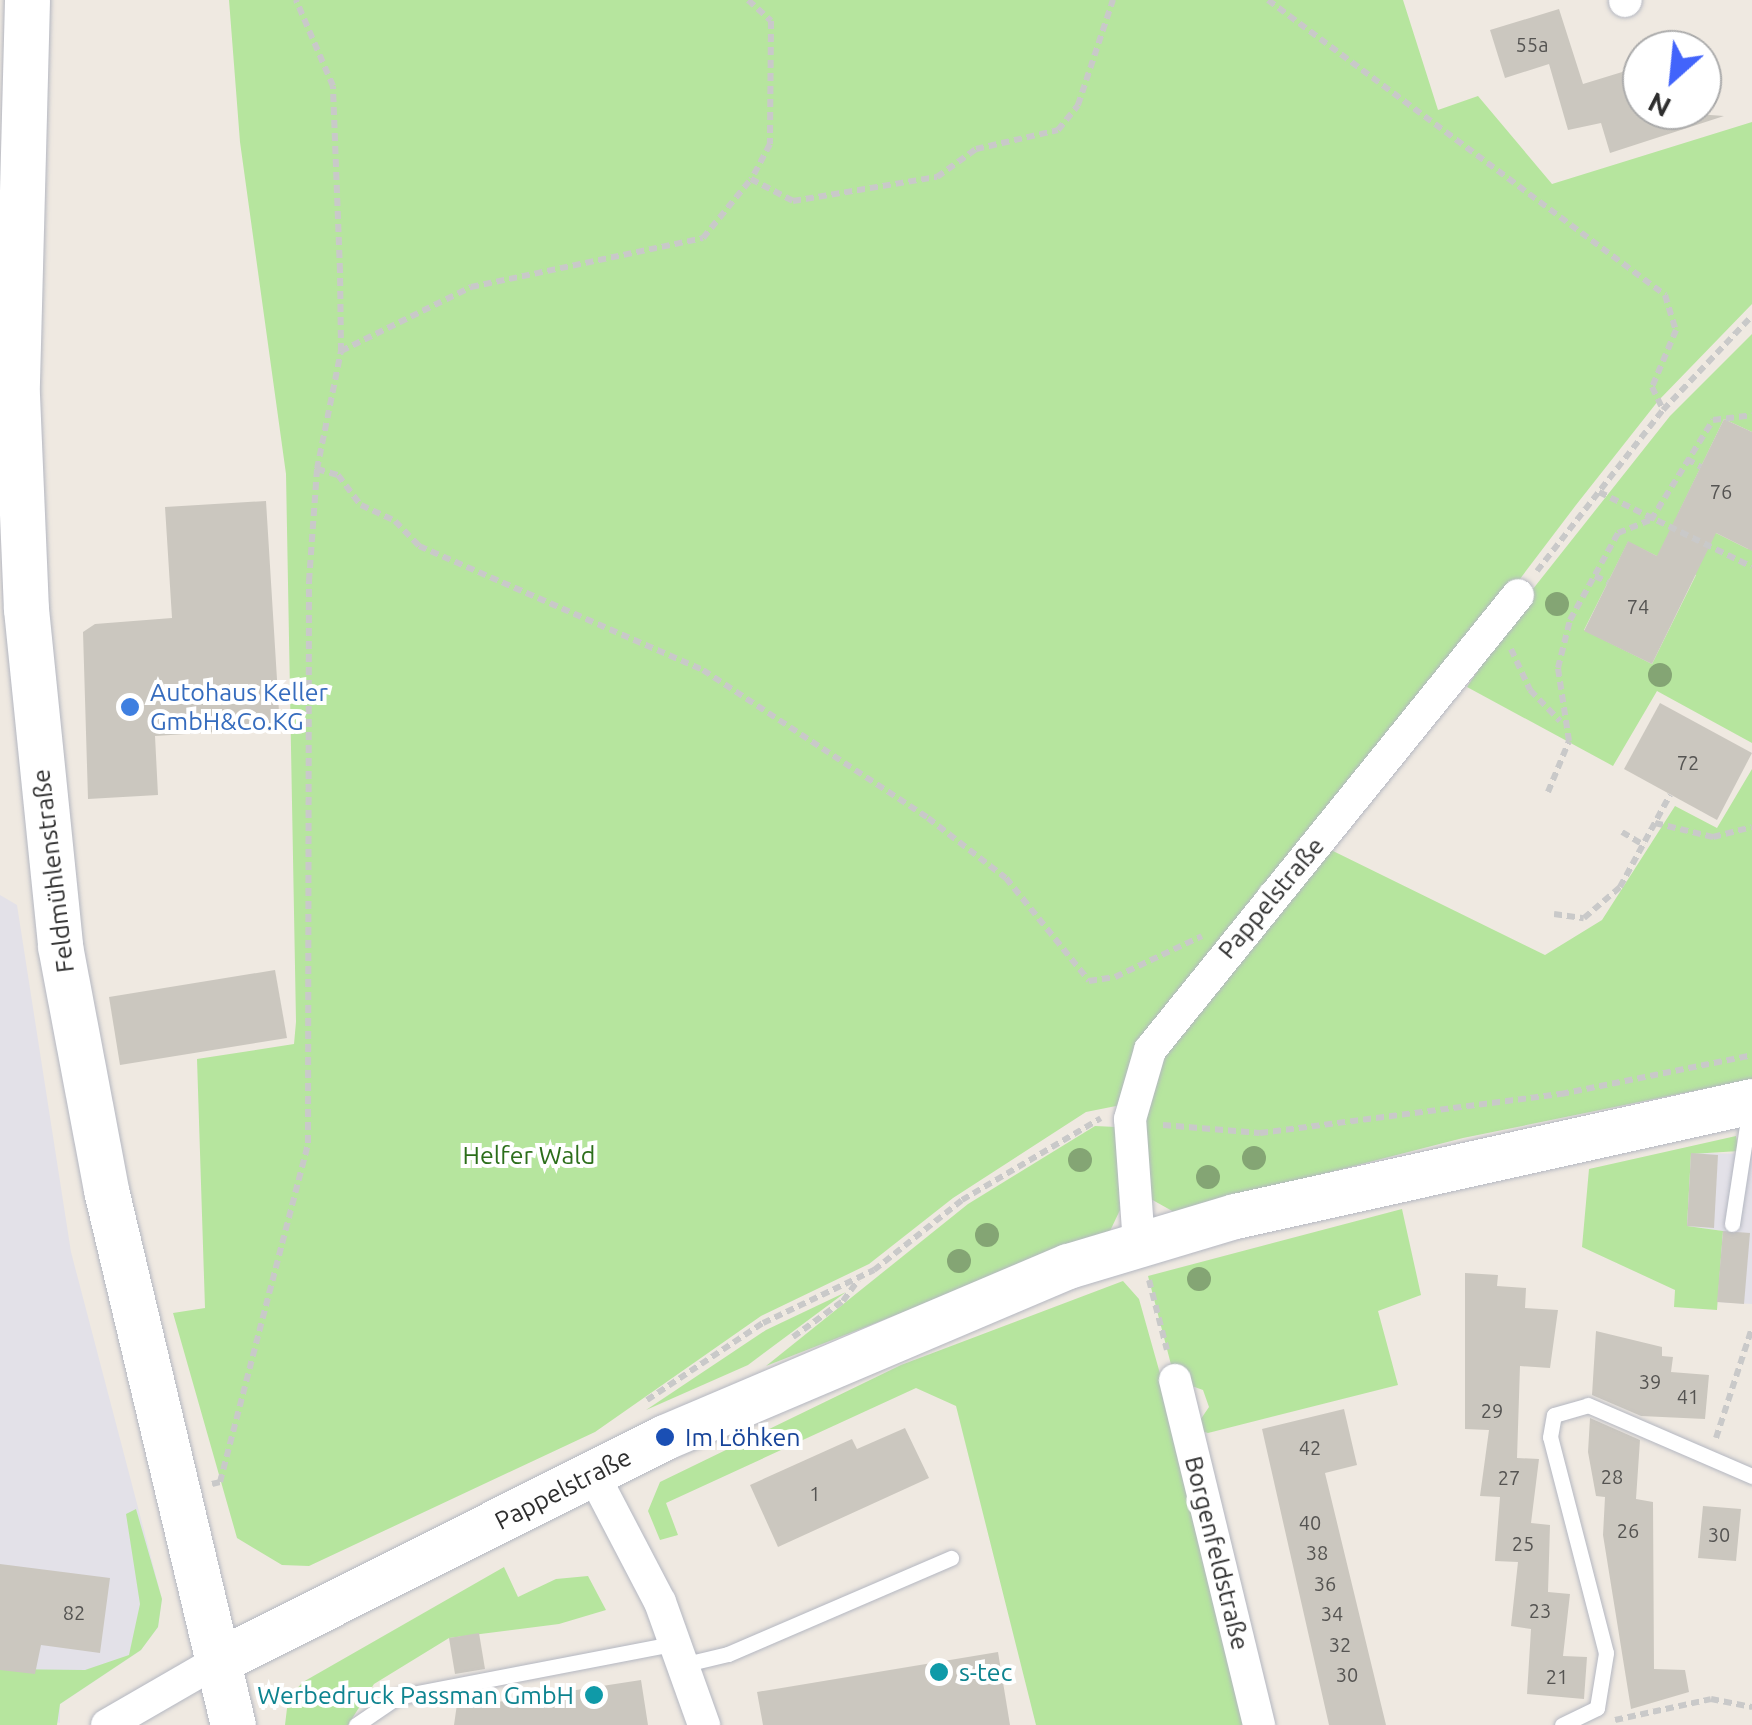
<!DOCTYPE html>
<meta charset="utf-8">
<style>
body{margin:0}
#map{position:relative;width:1752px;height:1725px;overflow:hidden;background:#efe9e1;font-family:Ubuntu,sans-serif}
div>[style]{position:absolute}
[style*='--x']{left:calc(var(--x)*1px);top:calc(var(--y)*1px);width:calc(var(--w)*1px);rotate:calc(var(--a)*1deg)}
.industrial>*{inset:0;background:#e3e1e8}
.green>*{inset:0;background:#b6e59e}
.building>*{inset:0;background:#cbc7bf}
.path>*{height:6px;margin-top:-3px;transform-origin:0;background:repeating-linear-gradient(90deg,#c9c9c9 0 8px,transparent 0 13px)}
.roads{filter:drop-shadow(0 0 2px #b4b7c1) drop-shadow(0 0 2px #b4b7c1)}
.lane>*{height:15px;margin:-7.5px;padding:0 7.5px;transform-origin:7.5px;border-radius:7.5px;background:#fff}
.street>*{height:32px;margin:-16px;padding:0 16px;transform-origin:16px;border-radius:16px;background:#fff}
.secondary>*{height:45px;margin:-22.5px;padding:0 22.5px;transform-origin:22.5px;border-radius:22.5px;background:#fff}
.trees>*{width:24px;height:24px;margin:-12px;border-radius:50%;background:#84a574}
.dots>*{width:28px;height:28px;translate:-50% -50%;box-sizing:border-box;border:5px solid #fff;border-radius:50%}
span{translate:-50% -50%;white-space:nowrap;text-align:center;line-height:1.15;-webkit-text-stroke:8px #fff;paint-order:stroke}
.number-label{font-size:20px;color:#555452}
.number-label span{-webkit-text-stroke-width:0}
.shop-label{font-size:25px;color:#366cbe}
.left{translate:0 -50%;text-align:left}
.street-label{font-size:25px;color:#2e2e2e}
.park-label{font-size:25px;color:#2c6e1b}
.transit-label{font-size:25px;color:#164399}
.culture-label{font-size:25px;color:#0d838f}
.right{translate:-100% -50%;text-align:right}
.north{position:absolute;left:1622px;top:30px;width:100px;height:100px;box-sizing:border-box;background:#fff;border:2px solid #ababab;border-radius:50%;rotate:207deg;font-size:28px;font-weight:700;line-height:40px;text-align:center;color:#2e2e2e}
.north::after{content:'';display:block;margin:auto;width:35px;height:45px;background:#4264fb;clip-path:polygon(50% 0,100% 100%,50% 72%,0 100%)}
</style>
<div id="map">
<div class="industrial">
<i style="clip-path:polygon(0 895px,17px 905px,71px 1252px,162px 1599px,158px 1627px,141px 1650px,60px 1704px,60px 1723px,0 1710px)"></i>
<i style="clip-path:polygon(1691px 1153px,1752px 1154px,1752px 1304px,1717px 1302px,1723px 1231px,1687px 1226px)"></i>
</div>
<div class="green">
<i style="clip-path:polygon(229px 0,1403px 0,1438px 110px,1478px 96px,1552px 184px,1752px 122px,1752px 304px,1658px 401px,1576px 505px,1121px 1105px,1086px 1112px,953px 1198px,869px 1264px,761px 1316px,595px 1432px,309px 1566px,282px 1565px,237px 1538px,173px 1313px,205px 1308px,197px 1059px,294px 1044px,296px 1022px,286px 474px,240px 142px)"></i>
<i style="clip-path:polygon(evenodd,1752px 334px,1752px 432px,1724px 419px,1678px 514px,1748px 549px,1752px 543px,1752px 743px,1657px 691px,1613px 766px,1467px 687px,1525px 599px,1670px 416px,1752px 334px,1628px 542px,1696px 575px,1652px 664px,1584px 630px,1628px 542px)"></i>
<i style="clip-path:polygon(1752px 769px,1752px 1079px,1463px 1138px,1174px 1212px,1149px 1198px,1142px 1139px,1155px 1068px,1331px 850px,1545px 955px,1602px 920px,1675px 806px,1717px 828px)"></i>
<i style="clip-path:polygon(1095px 1126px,1116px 1127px,1120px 1210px,1110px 1231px,766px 1366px,968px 1204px)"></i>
<i style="clip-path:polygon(1736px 1136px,1739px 1151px,1691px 1154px,1687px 1226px,1723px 1231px,1717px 1310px,1674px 1307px,1675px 1290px,1582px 1247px,1589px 1169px)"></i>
<i style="clip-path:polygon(1402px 1209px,1421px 1295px,1378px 1311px,1398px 1385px,1208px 1433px,1194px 1429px,1209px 1407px,1203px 1390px,1175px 1380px,1148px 1276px)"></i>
<i style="clip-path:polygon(1123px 1281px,1139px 1299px,1259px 1725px,1036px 1725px,956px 1406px,916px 1388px,666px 1503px,678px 1535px,660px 1540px,648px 1511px,660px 1482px,901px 1365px)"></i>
<i style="clip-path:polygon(846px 1292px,748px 1365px,646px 1410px,766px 1330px)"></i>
<i style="clip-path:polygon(136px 1509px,162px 1599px,158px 1627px,141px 1650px,60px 1704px,57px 1725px,0 1725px,0 1669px,85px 1670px,129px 1655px,140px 1604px,126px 1514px)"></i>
<i style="clip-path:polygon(504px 1567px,518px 1597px,556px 1579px,588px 1576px,606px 1610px,559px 1624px,449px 1638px,374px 1684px,348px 1725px,285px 1725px,288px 1700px,298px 1704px,291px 1695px,303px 1682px)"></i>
</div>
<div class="building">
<i style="clip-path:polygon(1559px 9px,1583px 84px,1632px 69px,1642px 110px,1724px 116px,1610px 153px,1601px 123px,1568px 130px,1549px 64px,1505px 78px,1490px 30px)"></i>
<i style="clip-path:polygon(1724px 419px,1752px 432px,1752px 551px,1716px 533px,1652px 664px,1584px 631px,1628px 541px,1657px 556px)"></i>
<i style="clip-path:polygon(266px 501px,280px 728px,155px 736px,158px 795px,88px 799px,83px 632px,95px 624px,172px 618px,165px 507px)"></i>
<i style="clip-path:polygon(1660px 703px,1752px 753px,1717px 820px,1624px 769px)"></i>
<i style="clip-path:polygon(275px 970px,287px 1038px,120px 1065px,109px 997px)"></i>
<i style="clip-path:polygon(1691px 1153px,1718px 1155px,1714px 1228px,1687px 1226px)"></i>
<i style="clip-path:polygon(1723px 1231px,1750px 1233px,1744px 1304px,1717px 1302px)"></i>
<i style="clip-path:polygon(1465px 1273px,1498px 1275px,1497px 1286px,1526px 1288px,1525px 1308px,1558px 1310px,1550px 1368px,1520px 1366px,1517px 1458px,1539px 1459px,1531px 1523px,1550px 1525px,1548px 1592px,1570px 1594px,1563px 1656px,1587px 1657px,1584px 1699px,1527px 1694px,1531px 1629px,1511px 1626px,1518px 1562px,1495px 1561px,1500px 1497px,1480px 1496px,1489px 1430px,1465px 1429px)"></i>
<i style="clip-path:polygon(1596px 1331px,1662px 1347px,1662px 1356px,1673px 1357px,1671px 1372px,1709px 1375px,1705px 1419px,1641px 1416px,1592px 1395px)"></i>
<i style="clip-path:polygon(1344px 1409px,1357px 1465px,1325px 1473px,1386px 1725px,1329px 1725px,1262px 1429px)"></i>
<i style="clip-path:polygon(1590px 1418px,1640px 1440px,1636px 1499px,1653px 1502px,1654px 1669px,1685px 1670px,1689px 1692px,1631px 1709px,1603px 1535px,1605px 1497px,1596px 1496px,1588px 1452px)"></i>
<i style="clip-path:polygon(905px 1428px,929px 1478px,778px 1547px,750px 1485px,852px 1439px,857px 1449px)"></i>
<i style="clip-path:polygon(1703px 1506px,1741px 1509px,1736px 1561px,1698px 1558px)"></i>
<i style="clip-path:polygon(0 1564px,110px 1578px,100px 1653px,41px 1645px,35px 1674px,0 1670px)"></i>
<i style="clip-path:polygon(479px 1633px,485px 1669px,455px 1674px,449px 1638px)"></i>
<i style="clip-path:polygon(998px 1652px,1010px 1725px,763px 1725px,757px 1692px)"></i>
<i style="clip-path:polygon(641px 1680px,648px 1725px,454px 1725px,458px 1697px,489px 1691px,491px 1703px)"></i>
</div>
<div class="path">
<i style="--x:748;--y:0;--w:31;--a:42"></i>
<i style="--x:771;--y:21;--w:123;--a:90.5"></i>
<i style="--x:770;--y:144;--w:40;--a:118"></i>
<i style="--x:1268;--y:0;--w:495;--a:36.6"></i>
<i style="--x:1665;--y:295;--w:37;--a:73"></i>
<i style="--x:1676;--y:330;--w:62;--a:112.8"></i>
<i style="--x:1652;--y:387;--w:25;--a:64"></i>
<i style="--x:341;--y:351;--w:145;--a:-26.2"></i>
<i style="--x:471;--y:287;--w:237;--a:-11.9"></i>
<i style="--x:703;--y:238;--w:76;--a:-50.9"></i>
<i style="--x:751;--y:179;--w:47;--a:27.6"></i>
<i style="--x:793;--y:201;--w:146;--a:-9.5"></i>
<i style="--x:937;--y:177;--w:48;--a:-35.7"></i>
<i style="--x:976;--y:149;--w:84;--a:-13"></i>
<i style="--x:1058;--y:130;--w:32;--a:-51"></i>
<i style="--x:1078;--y:105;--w:111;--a:-71.6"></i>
<i style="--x:1687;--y:459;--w:16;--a:30"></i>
<i style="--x:317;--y:469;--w:22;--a:16"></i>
<i style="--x:338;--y:475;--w:38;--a:53"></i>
<i style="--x:361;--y:505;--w:38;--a:25"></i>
<i style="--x:395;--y:521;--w:35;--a:46"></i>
<i style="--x:419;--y:546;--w:310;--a:23.6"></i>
<i style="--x:703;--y:670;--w:269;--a:33.3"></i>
<i style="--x:928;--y:818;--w:98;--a:37.6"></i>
<i style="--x:1006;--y:878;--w:132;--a:51.1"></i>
<i style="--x:1089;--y:981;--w:26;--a:-9"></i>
<i style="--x:1115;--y:977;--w:96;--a:-25.2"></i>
<i style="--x:1599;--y:492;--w:170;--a:26.1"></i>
<i style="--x:1537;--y:571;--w:204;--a:-52"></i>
<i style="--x:1663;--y:410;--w:129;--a:-46.6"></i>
<i style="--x:1595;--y:576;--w:14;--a:25"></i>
<i style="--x:1511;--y:649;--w:45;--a:65.1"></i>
<i style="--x:1530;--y:690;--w:43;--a:45.9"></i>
<i style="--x:1548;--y:792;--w:55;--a:-67.6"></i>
<i style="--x:1569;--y:741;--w:74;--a:-98.6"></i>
<i style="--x:1558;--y:668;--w:49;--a:-76"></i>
<i style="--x:1570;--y:620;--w:99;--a:-61.1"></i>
<i style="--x:1618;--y:533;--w:35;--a:-22"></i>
<i style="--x:1651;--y:520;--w:118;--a:-58.2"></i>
<i style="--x:1713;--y:420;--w:39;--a:-7"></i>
<i style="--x:1655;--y:823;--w:60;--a:13.6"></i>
<i style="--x:1713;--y:837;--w:40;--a:-14.4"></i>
<i style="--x:1622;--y:832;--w:26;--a:31"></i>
<i style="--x:1554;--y:914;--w:30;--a:8"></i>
<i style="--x:1584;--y:918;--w:48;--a:-40.7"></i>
<i style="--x:1620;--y:887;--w:105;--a:-61.5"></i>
<i style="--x:1163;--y:1125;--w:97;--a:4.7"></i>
<i style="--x:1260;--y:1133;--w:304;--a:-7.4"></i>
<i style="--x:1561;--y:1094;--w:195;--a:-11.5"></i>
<i style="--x:1149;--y:1280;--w:72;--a:75.6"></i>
<i style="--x:793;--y:1337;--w:62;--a:-35.8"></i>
<i style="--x:843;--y:1301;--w:26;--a:-54"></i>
<i style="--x:647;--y:1400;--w:139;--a:-33.6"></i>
<i style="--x:763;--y:1323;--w:123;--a:-25.5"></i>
<i style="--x:874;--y:1270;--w:112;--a:-38.5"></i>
<i style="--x:962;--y:1200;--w:161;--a:-30.5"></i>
<i style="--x:1716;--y:1438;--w:116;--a:-71.9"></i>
<i style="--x:212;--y:1484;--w:8;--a:-14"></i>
<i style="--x:220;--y:1482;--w:350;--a:-75.4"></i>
<i style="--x:308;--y:1143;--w:562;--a:-89.9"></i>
<i style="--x:309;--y:581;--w:112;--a:-85.9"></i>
<i style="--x:317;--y:469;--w:120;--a:-78.5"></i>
<i style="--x:341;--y:351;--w:80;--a:-90.7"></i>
<i style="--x:340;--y:271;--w:185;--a:-92.2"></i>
<i style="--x:333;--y:86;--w:94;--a:-113.3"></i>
<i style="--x:1615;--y:1720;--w:98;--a:-12.3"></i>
<i style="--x:1711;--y:1699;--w:42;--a:11"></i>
</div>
<div class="roads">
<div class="lane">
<i style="--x:1732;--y:1224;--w:119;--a:-81.3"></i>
<i style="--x:686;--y:1664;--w:43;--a:-13.4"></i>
<i style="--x:728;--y:1654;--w:243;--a:-23.3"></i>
<i style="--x:356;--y:1725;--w:50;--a:-34.3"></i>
<i style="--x:397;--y:1697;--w:285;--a:-10.9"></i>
<i style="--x:1562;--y:1725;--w:39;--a:-26"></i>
<i style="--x:1597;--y:1708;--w:56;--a:-80.7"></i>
<i style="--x:1606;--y:1653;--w:223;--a:-104.5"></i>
<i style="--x:1550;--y:1437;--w:22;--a:-80"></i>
<i style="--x:1554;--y:1415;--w:35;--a:-16"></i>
<i style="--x:1588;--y:1405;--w:179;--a:23.4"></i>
</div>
<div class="street">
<i style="--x:1625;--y:1;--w:1;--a:-45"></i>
<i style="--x:1139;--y:1244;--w:125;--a:-94.1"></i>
<i style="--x:1130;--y:1119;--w:72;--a:-73.8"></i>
<i style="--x:1150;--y:1050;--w:585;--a:-51.03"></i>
<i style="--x:1175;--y:1380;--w:355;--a:76.3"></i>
<i style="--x:593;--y:1474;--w:144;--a:62.4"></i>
<i style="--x:660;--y:1602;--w:131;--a:70.3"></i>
<i style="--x:107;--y:1725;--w:126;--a:-30"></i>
</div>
<div class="secondary">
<i style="--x:27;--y:0;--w:395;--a:91.5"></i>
<i style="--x:17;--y:395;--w:214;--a:87.6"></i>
<i style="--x:26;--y:609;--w:339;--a:84.2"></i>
<i style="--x:60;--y:946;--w:248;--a:79.3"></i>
<i style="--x:106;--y:1190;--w:550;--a:76.65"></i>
<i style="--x:216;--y:1662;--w:502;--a:-26.62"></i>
<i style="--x:665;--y:1437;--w:438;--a:-23"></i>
<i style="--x:1068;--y:1266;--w:174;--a:-16.7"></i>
<i style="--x:1235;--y:1216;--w:530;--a:-12.54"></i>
</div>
</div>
<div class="trees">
<i style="left:1557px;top:604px"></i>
<i style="left:1660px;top:675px"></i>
<i style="left:1254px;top:1158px"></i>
<i style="left:1080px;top:1160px"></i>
<i style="left:1208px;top:1177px"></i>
<i style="left:987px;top:1235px"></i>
<i style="left:959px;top:1261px"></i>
<i style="left:1199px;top:1279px"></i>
</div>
<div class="dots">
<i style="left:130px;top:707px;background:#3f7fe0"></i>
<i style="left:665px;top:1437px;background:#1a4fb4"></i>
<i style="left:939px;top:1672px;background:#0f9aa8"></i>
<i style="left:594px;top:1695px;background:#0f9aa8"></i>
</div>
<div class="number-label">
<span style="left:1532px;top:44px">55a</span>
<span style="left:1721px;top:491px">76</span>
<span style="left:1638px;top:606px">74</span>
<span style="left:1688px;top:762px">72</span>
<span style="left:1650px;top:1381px">39</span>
<span style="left:1688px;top:1396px">41</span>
<span style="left:1492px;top:1410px">29</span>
<span style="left:1310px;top:1447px">42</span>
<span style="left:1612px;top:1476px">28</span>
<span style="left:1509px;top:1477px">27</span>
<span style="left:815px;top:1493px">1</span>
<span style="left:1310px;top:1522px">40</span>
<span style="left:1628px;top:1530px">26</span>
<span style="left:1719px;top:1534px">30</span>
<span style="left:1523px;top:1543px">25</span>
<span style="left:1317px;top:1552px">38</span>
<span style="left:1325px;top:1583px">36</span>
<span style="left:1540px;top:1610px">23</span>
<span style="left:74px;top:1612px">82</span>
<span style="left:1332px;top:1613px">34</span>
<span style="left:1340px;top:1644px">32</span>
<span style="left:1347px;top:1674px">30</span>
<span style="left:1557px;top:1676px">21</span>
</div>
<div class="shop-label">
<span class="left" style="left:150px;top:707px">Autohaus Keller<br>GmbH&amp;Co.KG</span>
</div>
<div class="street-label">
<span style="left:53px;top:871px;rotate:-97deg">Feldmühlenstraße</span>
<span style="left:1271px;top:898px;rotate:-50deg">Pappelstraße</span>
<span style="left:563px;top:1489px;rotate:-27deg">Pappelstraße</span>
<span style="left:1217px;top:1553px;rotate:76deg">Borgenfeldstraße</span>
</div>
<div class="park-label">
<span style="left:529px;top:1155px">Helfer Wald</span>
</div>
<div class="transit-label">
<span class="left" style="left:685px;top:1437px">Im Löhken</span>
</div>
<div class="culture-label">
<span class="left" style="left:959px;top:1672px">s-tec</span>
<span class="right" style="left:574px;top:1695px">Werbedruck Passman GmbH</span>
</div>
<div class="north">N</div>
</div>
